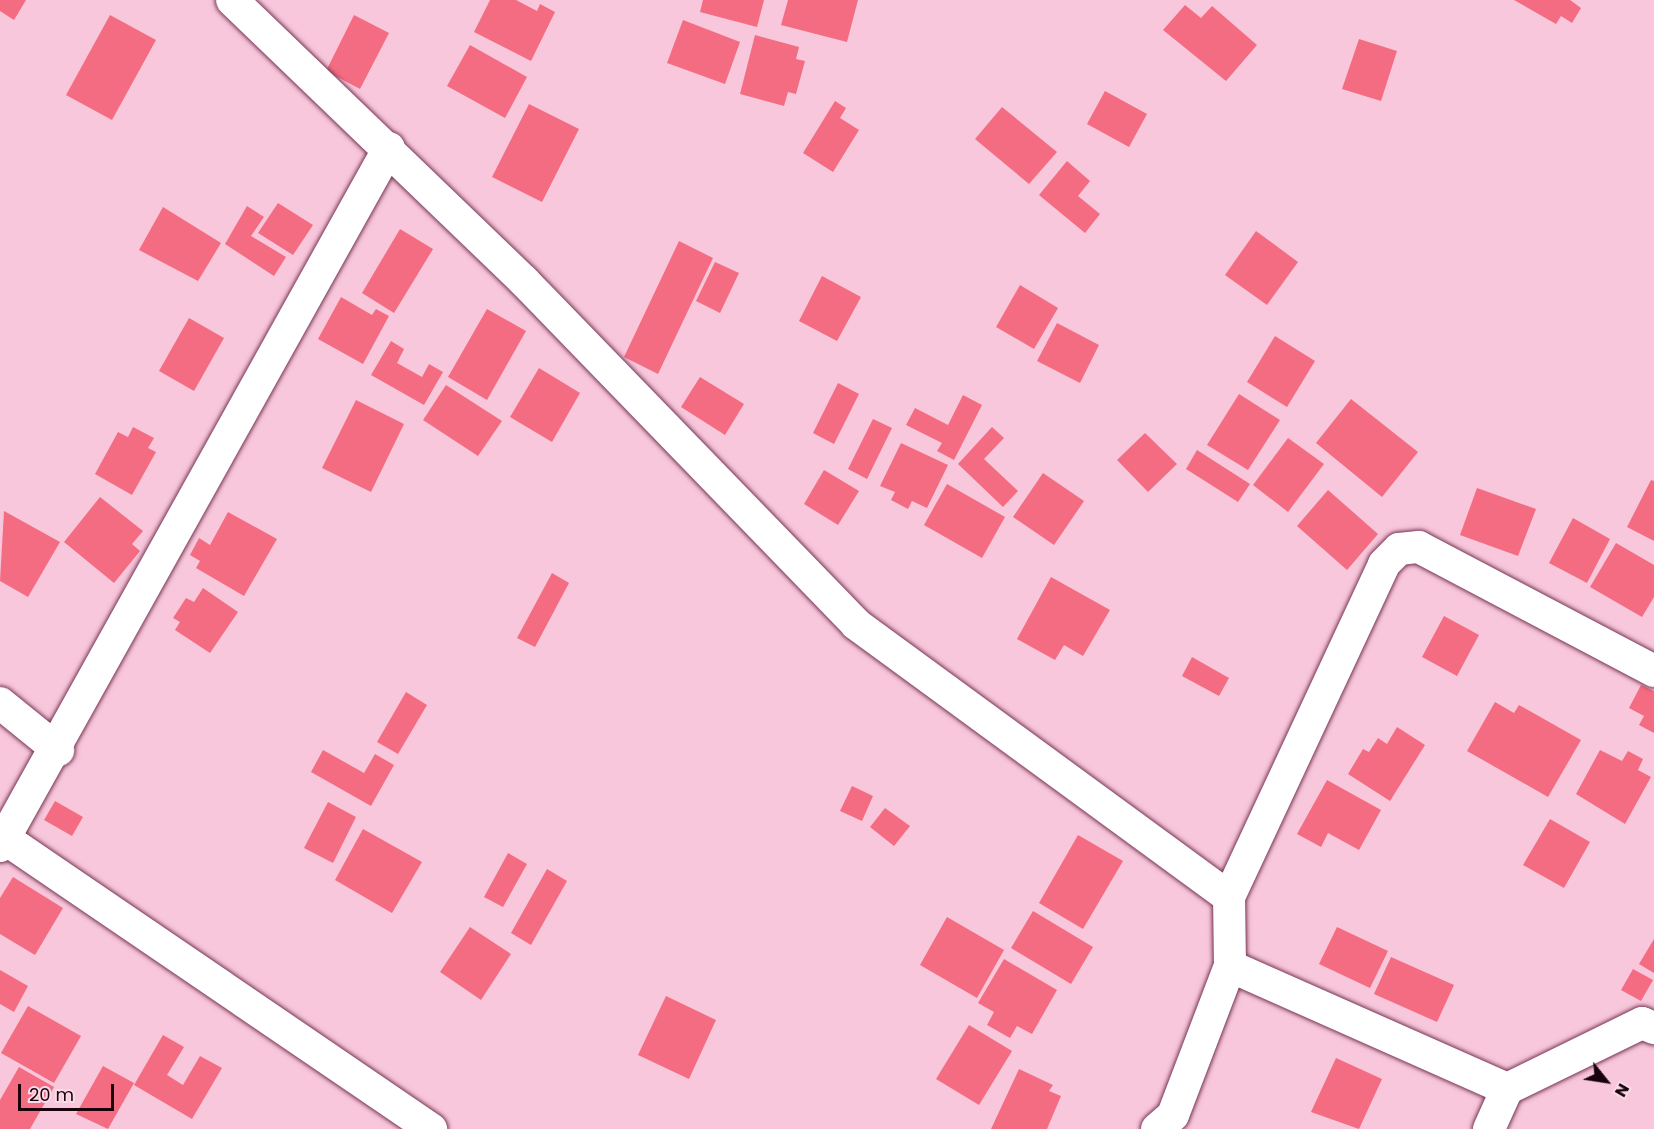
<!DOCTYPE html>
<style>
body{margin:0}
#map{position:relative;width:1654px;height:1129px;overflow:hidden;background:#f8c7db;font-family:Poppins,sans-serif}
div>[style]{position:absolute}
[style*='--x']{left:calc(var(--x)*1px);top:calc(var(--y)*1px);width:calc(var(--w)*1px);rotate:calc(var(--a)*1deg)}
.building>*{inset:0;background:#f46c82}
.roads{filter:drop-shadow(0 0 2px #783555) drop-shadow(0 0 2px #783555)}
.minor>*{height:32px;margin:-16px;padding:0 16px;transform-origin:16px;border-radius:16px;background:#fff}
span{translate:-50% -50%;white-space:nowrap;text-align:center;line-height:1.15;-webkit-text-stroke:6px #fbdae6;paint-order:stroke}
.north{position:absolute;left:1576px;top:1051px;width:60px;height:60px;-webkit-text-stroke:4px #fbdae6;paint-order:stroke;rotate:120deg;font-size:16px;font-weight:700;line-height:24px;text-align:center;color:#1a020d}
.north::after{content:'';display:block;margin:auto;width:21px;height:27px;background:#1a020d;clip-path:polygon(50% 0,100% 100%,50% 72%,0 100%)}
.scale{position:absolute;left:18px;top:1084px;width:96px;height:27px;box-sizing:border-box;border:3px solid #1a020d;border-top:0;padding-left:8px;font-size:18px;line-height:21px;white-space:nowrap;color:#1a020d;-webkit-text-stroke:4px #fbdae6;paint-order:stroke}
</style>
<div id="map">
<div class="building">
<i style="clip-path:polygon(0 0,26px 0,14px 20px,0 11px)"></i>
<i style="clip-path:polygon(490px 0,516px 0,537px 11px,540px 4px,555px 12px,531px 61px,474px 32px)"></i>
<i style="clip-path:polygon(703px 0,764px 0,757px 27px,700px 12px)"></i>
<i style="clip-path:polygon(788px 0,858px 0,847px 42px,781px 25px)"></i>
<i style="clip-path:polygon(1514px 0,1570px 0,1581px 8px,1572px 23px,1561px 16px,1556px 24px)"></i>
<i style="clip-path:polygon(1185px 5px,1201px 18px,1212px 6px,1257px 45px,1226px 81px,1163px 30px)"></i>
<i style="clip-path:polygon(110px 15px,156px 40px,112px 120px,66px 95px)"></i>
<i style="clip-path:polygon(354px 15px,389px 33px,360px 89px,326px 71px)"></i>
<i style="clip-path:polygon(683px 20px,740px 42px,725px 84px,667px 63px)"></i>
<i style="clip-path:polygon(755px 35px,799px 47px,796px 59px,805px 61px,796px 94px,788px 92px,784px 106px,740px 94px)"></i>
<i style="clip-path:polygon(1359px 39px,1397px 51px,1381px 101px,1342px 89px)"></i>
<i style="clip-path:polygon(470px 45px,527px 77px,505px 118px,447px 86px)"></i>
<i style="clip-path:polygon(1105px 91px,1147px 114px,1129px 147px,1087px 124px)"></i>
<i style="clip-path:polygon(835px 101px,846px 108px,840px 118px,859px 130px,833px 172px,803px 153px)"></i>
<i style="clip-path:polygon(529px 104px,579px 129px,542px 202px,492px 177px)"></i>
<i style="clip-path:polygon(1002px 107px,1057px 152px,1029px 184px,975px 139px)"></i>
<i style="clip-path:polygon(1067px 161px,1090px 181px,1078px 196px,1100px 214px,1085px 233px,1039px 195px)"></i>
<i style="clip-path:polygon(278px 203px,313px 225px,293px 255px,258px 233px)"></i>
<i style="clip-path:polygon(247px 206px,264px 217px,251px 236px,286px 257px,274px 276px,225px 244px)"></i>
<i style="clip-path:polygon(163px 207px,221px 243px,198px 281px,139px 250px)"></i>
<i style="clip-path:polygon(400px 229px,433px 249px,394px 313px,362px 293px)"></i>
<i style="clip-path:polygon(1256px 231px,1298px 262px,1267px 305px,1225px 275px)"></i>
<i style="clip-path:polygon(679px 241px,713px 258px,658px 374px,624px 357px)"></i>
<i style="clip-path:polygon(715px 262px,739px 273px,720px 313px,696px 301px)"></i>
<i style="clip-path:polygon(822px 276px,861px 297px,837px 341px,799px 321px)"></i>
<i style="clip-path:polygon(1020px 285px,1058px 308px,1034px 349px,996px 327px)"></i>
<i style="clip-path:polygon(341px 297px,372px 315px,376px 309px,389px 316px,363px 364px,318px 339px)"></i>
<i style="clip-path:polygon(487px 309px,526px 331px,487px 400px,448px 377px)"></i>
<i style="clip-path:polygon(189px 318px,224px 338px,194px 391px,159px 371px)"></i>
<i style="clip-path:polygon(1057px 323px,1099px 345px,1080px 383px,1037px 361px)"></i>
<i style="clip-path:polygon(1275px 336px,1315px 361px,1287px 407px,1247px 382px)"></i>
<i style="clip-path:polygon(391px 341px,404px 349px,397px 363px,422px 377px,429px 364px,443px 372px,424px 405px,371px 375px)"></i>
<i style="clip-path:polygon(539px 368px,580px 393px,552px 442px,510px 417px)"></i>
<i style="clip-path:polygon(700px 377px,744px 404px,725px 435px,681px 407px)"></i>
<i style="clip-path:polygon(838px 383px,859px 394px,834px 444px,813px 433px)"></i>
<i style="clip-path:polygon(446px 385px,502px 421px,478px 456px,423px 420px)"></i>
<i style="clip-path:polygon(1239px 394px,1280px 420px,1248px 470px,1207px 445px)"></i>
<i style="clip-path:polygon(963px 395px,982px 405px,954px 460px,937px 451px,942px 443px,906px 425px,915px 408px,948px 425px)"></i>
<i style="clip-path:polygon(1351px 399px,1418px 452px,1382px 497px,1316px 443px)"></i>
<i style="clip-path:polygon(356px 400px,404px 424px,371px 492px,322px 468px)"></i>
<i style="clip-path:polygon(873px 419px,892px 428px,867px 479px,848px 469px)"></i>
<i style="clip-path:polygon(133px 427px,154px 438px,148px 448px,156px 452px,132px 495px,95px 474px,118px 432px,128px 437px)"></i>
<i style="clip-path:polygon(992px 427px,1004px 438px,984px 459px,1018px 491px,1003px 507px,958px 464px)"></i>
<i style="clip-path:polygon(1145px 433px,1177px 464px,1148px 492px,1117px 460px)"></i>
<i style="clip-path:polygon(1288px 438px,1324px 464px,1288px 512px,1253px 485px)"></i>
<i style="clip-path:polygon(901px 443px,948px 465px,927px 508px,912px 501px,908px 509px,891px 500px,895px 492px,880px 486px)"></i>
<i style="clip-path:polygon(1197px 450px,1250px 484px,1238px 502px,1186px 469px)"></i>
<i style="clip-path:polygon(824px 470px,859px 491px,838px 525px,804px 504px)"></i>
<i style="clip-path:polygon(1043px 473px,1084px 501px,1054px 545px,1013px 517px)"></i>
<i style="clip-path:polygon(1651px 480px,1654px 481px,1654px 541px,1627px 527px)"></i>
<i style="clip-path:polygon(947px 484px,1005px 517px,982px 558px,924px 525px)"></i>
<i style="clip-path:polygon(1477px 488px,1536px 509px,1518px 556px,1460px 535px)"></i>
<i style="clip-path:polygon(1328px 490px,1378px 534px,1347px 570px,1297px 526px)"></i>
<i style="clip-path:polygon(100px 497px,143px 531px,132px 544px,140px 551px,114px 583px,64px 542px)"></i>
<i style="clip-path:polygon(4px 511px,60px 542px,28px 597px,0 581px)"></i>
<i style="clip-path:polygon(228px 512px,277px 539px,244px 596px,196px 568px,200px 561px,190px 555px,199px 538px,210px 545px)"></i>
<i style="clip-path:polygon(1573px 518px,1610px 539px,1587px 583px,1549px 563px)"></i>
<i style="clip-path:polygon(1616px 543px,1654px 565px,1654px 597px,1642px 617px,1590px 587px)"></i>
<i style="clip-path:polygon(552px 573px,569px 583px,535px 647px,517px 638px)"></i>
<i style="clip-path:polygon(1051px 577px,1110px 610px,1083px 656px,1064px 645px,1055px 660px,1017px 639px)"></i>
<i style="clip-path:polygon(203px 588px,238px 612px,210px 653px,175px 630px,180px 622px,173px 618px,186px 598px,194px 602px)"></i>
<i style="clip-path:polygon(1444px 616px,1479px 635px,1457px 676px,1422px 657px)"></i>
<i style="clip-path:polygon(1192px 657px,1229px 678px,1219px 696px,1182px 676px)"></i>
<i style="clip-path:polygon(1641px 685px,1654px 691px,1654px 733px,1639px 725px,1644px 716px,1629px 708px)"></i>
<i style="clip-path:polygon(406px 692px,427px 705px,398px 754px,377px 742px)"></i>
<i style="clip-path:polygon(1495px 702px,1514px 713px,1519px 705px,1581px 740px,1548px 797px,1467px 751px)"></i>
<i style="clip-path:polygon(1397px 727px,1425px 745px,1390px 801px,1348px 774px,1363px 749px,1369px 752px,1378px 738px,1387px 744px)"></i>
<i style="clip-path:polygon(323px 750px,364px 773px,375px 754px,394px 765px,371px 806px,311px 772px)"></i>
<i style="clip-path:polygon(1600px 750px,1622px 761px,1628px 751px,1643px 759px,1638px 770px,1651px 777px,1625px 824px,1576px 794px)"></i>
<i style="clip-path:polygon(1327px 780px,1381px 810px,1359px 850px,1328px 833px,1321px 847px,1297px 834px)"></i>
<i style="clip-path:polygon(852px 786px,873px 796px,862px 821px,840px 811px)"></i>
<i style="clip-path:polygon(55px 801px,83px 817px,72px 836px,44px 820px)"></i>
<i style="clip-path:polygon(328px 802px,356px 817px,333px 863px,304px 848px)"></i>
<i style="clip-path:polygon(885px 808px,910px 826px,894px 846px,870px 827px)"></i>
<i style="clip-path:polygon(1550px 819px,1590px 842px,1564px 888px,1523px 865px)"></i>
<i style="clip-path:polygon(363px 829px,422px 862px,392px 913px,335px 880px)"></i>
<i style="clip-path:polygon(1078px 835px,1123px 861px,1083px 929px,1039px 903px)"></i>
<i style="clip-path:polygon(508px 853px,527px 864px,503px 907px,484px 897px)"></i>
<i style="clip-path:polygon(547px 869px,567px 881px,531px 945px,511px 933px)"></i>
<i style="clip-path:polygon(13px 877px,63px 908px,35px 955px,0 934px,0 898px)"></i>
<i style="clip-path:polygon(1033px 911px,1093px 947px,1071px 984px,1011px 948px)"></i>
<i style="clip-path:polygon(947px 917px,1004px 950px,977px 998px,920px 965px)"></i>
<i style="clip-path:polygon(470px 927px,511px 954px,481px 1000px,440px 972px)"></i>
<i style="clip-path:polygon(1337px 927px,1388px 951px,1370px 988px,1319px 964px)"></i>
<i style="clip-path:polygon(1654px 939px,1654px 973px,1639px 964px)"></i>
<i style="clip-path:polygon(1391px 957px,1454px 985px,1437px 1022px,1374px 994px)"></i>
<i style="clip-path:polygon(1004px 959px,1057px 990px,1032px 1034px,1017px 1026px,1010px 1038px,987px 1025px,994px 1012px,978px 1003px)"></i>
<i style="clip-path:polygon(1633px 969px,1653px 980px,1641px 1001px,1621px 990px)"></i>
<i style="clip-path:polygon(0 970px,28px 986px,14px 1012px,0 1004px)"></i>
<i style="clip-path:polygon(666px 996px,716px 1020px,689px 1079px,638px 1055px)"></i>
<i style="clip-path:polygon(28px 1006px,81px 1036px,54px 1083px,1px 1053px)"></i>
<i style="clip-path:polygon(969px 1025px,1012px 1051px,979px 1105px,936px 1079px)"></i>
<i style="clip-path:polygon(163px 1035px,184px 1047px,167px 1075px,183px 1085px,200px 1056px,222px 1068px,192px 1119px,134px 1085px)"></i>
<i style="clip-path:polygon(1336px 1058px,1382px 1079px,1359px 1129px,1311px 1112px)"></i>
<i style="clip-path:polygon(103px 1066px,134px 1083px,108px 1129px,76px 1114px)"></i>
<i style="clip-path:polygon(19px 1067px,54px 1087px,30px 1129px,0 1129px,0 1100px)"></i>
<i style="clip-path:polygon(1019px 1069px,1053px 1085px,1049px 1091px,1061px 1096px,1047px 1129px,991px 1129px)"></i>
</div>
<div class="roads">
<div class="minor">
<i style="--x:232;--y:0;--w:405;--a:43.9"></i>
<i style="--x:524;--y:281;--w:477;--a:45.9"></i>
<i style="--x:856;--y:624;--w:462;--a:36.2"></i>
<i style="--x:0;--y:703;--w:75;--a:39"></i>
<i style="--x:4;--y:838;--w:517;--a:34.27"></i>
<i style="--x:0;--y:846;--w:799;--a:-60.87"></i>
<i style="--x:1507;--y:1089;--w:150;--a:-26.1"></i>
<i style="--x:1642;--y:1023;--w:13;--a:23"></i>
<i style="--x:1157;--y:1129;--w:21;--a:-41"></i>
<i style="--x:1173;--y:1115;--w:160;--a:-69.1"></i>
<i style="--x:1489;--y:1129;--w:44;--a:-65.8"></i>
<i style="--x:1507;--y:1089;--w:303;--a:-156.1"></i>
<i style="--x:1230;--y:966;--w:69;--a:-90.8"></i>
<i style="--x:1229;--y:897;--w:367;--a:-65"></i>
<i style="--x:1384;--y:564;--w:21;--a:-45"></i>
<i style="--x:1399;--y:549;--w:20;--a:-6"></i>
<i style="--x:1419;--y:547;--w:266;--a:27.8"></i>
</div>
</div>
<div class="north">N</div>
<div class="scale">20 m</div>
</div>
